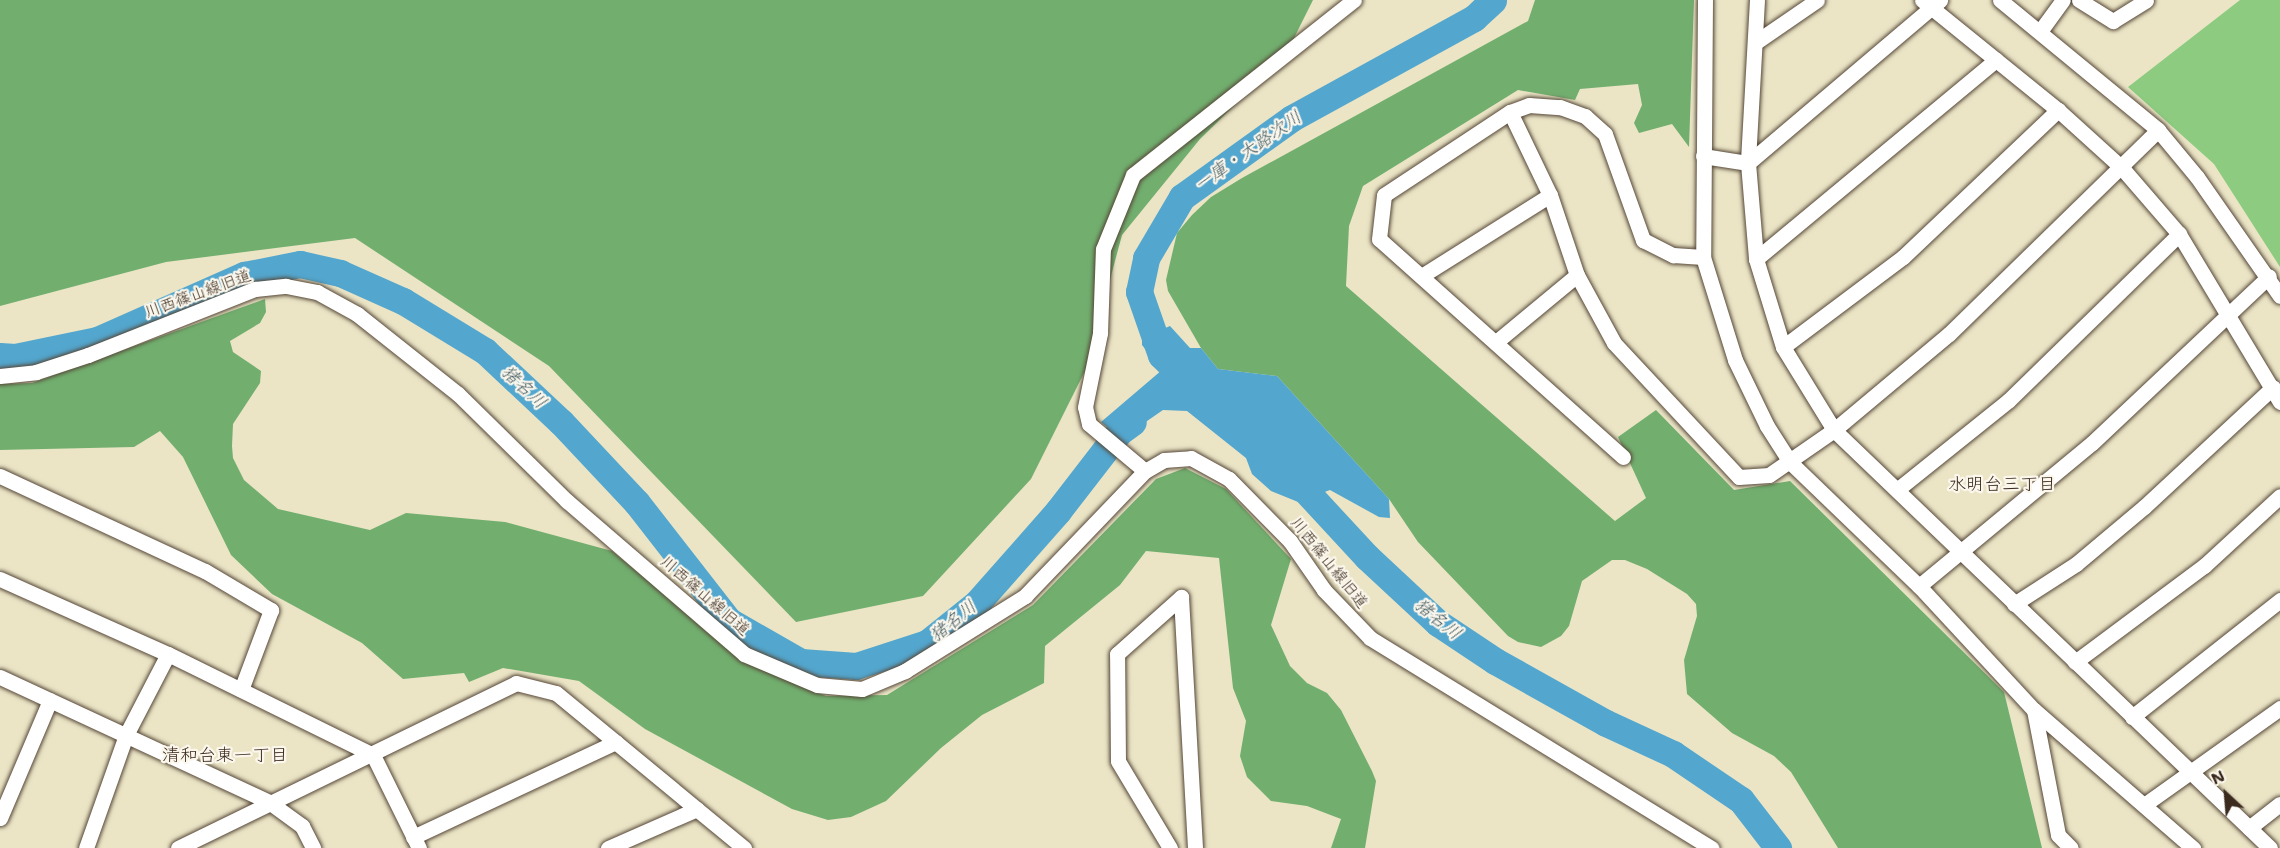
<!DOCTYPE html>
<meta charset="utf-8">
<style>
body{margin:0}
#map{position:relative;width:2280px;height:848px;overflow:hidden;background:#ebe5c6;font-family:"Shantell Sans","Klee One",sans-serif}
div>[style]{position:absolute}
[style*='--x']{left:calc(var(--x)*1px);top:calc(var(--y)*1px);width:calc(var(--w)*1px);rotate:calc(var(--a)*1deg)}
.green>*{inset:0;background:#8dcb81}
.forest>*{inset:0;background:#72af6f}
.water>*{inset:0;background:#53a6ce}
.river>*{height:27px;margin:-13.5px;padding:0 13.5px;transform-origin:13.5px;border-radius:13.5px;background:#53a6ce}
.roads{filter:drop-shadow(0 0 2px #554637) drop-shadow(0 0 2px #554637)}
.street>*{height:15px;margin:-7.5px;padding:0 7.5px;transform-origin:7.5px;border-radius:7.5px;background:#fff}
span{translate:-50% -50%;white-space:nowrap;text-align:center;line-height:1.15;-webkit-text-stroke:4.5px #fbf7ec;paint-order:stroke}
.street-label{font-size:16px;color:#3b2a1e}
.water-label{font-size:18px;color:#455c64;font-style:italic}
.neighbourhood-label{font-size:18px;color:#3b2a1e}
.north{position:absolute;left:2196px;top:764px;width:60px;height:60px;-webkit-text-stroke:4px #fbf7ec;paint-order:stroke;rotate:334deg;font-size:16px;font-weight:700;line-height:24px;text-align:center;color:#3b2a1e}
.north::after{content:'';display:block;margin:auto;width:21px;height:27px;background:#3b2a1e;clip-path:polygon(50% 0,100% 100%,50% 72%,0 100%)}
</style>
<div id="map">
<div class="green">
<i style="clip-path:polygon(2240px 0,2280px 0,2280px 267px,2214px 164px,2128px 87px)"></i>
</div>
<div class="forest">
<i style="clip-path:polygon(0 0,1313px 0,1285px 56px,1200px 139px,1122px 235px,1086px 369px,1031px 479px,923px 596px,796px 622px,549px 366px,355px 238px,166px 262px,0 306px)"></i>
<i style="clip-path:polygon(1535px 0,1694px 0,1689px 147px,1672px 124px,1639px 133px,1634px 123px,1642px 105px,1638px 84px,1580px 89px,1575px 100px,1518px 90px,1363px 186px,1349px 226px,1346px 286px,1615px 521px,1646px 498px,1618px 437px,1656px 410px,1734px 490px,1790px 481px,2004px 692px,2042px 848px,1838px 848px,1791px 772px,1774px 756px,1732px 733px,1687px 694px,1684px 660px,1697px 616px,1696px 604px,1687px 594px,1647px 569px,1625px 560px,1612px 560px,1582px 581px,1569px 626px,1561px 636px,1541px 647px,1518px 642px,1508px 636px,1418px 542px,1389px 499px,1277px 376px,1218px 369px,1201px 348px,1168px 291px,1166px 280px,1177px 233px,1192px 215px,1211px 197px,1242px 178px,1528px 21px)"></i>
<i style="clip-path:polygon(265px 299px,266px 312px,260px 323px,230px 341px,233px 352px,261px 371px,260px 383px,233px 424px,232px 446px,233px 458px,244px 480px,278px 509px,370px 530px,406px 513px,505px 522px,612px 551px,745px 661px,826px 696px,887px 695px,1033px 605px,1156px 479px,1185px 468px,1226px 489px,1291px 559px,1271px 625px,1290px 666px,1307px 683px,1327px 693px,1341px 710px,1372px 771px,1376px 781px,1365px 848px,1331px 848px,1341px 819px,1307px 806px,1271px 801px,1247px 777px,1240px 756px,1246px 721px,1233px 688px,1219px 558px,1146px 551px,1120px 585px,1045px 646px,1044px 683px,982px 715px,941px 748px,886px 801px,851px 817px,828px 820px,792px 809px,645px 729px,579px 681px,503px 668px,469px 682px,464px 673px,403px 679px,362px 643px,272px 594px,231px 555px,183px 457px,160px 431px,134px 447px,0 450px,0 384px,32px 383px)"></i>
</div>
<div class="water">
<i style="clip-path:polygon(1170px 326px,1190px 348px,1201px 348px,1218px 369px,1277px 376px,1389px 499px,1390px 518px,1379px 517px,1330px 490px,1322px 493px,1313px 508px,1271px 491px,1252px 474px,1246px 458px,1187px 411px,1163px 410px,1121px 439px,1101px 422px,1162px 370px,1142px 345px,1142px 338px)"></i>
</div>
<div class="river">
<i style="--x:0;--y:356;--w:15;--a:4"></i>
<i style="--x:15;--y:357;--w:84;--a:-11.7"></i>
<i style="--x:97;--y:340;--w:161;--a:-23.9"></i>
<i style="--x:244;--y:275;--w:57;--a:-11.1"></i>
<i style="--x:300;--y:264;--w:41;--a:12.7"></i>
<i style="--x:340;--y:273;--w:69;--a:24"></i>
<i style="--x:403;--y:301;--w:96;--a:31.4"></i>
<i style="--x:485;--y:351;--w:104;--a:43.1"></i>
<i style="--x:561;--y:422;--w:111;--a:46.8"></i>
<i style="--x:637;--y:503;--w:150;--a:52.1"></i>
<i style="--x:729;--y:621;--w:83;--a:29.7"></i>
<i style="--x:801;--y:662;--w:55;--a:4.2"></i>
<i style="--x:856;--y:666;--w:75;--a:-17.9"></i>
<i style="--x:927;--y:643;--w:64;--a:-38.7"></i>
<i style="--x:977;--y:603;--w:123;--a:-48.6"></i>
<i style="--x:1058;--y:511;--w:100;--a:-52.3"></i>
<i style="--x:1119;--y:432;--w:17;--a:-36"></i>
<i style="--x:1171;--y:365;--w:14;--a:-135"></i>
<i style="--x:1161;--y:355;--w:67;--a:-109.2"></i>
<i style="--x:1139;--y:292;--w:35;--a:-78"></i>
<i style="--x:1146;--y:258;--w:71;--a:-59.5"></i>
<i style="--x:1182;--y:197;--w:135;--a:-35.7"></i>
<i style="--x:1292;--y:118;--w:208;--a:-28.8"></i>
<i style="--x:1474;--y:18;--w:26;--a:-43"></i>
<i style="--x:1292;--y:476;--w:110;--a:47.2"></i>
<i style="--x:1367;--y:557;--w:97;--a:42.9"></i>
<i style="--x:1438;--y:623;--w:69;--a:33.7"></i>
<i style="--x:1495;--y:661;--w:127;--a:29.2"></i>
<i style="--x:1606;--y:723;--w:74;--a:24.8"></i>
<i style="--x:1673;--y:754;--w:82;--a:34.1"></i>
<i style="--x:1741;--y:800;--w:61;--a:52.4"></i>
</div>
<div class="roads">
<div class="street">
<i style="--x:1705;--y:0;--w:257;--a:90.4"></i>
<i style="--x:1703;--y:257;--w:108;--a:72.7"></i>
<i style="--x:1735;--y:360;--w:73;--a:64.1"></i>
<i style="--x:1767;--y:426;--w:43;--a:57.4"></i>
<i style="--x:1790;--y:462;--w:179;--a:43.9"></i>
<i style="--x:1919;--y:586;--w:169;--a:47.2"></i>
<i style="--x:2034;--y:710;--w:211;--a:41"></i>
<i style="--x:1757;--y:0;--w:163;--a:93.2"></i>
<i style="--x:1748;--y:163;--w:96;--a:85.2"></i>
<i style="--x:1756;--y:259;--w:92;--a:72.9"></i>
<i style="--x:1783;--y:347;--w:97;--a:58.4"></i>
<i style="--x:1834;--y:430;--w:604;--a:43.79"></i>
<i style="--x:1922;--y:0;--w:175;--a:39"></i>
<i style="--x:2058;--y:110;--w:86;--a:42.2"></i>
<i style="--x:2122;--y:168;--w:87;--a:49.2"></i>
<i style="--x:2179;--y:234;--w:196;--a:59"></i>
<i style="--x:2000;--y:0;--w:205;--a:39.4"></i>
<i style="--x:2158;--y:130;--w:61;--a:50.3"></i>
<i style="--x:2197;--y:177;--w:145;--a:55.1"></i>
<i style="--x:2079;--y:0;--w:40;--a:32"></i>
<i style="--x:2113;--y:21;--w:39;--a:-32"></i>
<i style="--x:2041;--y:30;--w:37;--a:-54"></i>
<i style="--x:1756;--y:42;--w:74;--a:-34.5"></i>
<i style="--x:1510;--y:112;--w:92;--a:64.3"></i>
<i style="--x:1550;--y:195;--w:84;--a:71.4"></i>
<i style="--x:1577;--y:275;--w:77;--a:61.4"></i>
<i style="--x:1614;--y:343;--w:183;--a:47"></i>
<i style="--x:1739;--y:477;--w:30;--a:-4"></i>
<i style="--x:1769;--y:475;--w:79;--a:-34.7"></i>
<i style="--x:1834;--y:430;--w:150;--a:-39.9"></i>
<i style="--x:1949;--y:334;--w:292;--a:-44.3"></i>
<i style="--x:1703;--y:156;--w:46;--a:8.8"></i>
<i style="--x:1748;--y:163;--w:252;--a:-40.3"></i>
<i style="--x:1756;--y:259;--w:312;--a:-39.7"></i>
<i style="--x:1423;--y:275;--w:150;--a:-32.2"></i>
<i style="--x:1496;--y:342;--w:105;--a:-39.6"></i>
<i style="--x:1783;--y:347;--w:150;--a:-36.9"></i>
<i style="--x:1903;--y:257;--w:214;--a:-43.5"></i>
<i style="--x:0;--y:376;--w:36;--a:-6"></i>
<i style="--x:36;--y:372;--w:55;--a:-18.1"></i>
<i style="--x:88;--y:355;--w:180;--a:-21.6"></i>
<i style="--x:255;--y:289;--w:31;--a:-6"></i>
<i style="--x:286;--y:286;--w:32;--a:11"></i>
<i style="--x:317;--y:292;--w:46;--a:28.8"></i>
<i style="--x:357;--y:314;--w:129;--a:38.4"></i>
<i style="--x:458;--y:394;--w:153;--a:44.5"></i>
<i style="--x:567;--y:501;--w:234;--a:40.8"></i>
<i style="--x:744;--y:654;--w:79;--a:23"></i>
<i style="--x:817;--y:685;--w:45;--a:5.1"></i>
<i style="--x:862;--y:689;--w:47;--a:-22.7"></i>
<i style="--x:905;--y:671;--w:142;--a:-32"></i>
<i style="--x:1025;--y:596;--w:173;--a:-46.2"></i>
<i style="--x:1145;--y:471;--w:22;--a:-30"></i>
<i style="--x:1164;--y:460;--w:27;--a:-4"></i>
<i style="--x:1191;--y:458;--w:43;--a:28.9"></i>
<i style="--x:1229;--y:479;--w:87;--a:45.5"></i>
<i style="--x:1290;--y:541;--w:60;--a:55.2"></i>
<i style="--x:1324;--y:590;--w:66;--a:46.2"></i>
<i style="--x:1370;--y:638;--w:401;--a:31.6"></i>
<i style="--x:1623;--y:457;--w:327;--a:-138.2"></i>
<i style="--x:1379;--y:239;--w:44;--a:-83.5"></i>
<i style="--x:1384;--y:195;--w:151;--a:-33.4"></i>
<i style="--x:1510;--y:112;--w:20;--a:-20"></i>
<i style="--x:1529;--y:105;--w:31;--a:4"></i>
<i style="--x:1560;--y:107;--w:27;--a:20"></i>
<i style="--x:1585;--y:116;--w:27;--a:42"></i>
<i style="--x:1605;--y:134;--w:113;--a:70.3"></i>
<i style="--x:1643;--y:240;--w:34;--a:27"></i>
<i style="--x:1673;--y:255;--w:30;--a:4"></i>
<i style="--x:1145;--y:471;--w:73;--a:-140"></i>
<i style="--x:1089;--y:424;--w:17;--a:-103"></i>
<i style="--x:1085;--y:407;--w:76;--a:-78.5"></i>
<i style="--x:1100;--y:333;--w:84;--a:-88"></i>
<i style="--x:1103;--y:249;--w:80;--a:-67.9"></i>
<i style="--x:1133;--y:175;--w:282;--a:-38.4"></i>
<i style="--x:0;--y:476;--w:226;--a:24.9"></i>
<i style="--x:205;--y:571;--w:77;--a:30.6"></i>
<i style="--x:271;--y:610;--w:85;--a:110.6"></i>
<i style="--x:1898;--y:489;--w:142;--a:-38.7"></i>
<i style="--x:2009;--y:400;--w:238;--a:-44.3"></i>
<i style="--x:0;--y:579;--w:184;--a:24.1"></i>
<i style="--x:168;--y:654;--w:229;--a:26.2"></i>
<i style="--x:373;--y:755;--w:104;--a:63.7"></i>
<i style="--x:1919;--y:586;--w:224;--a:-39.6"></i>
<i style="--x:2092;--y:443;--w:243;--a:-43.3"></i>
<i style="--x:2014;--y:604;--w:74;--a:-32.8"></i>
<i style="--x:2076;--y:564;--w:89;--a:-40"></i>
<i style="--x:2144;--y:507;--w:176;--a:-42.9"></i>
<i style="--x:2075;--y:662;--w:161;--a:-36.7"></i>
<i style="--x:2204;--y:566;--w:103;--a:-42.6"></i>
<i style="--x:0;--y:677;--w:297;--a:24.9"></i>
<i style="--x:269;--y:802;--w:41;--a:36"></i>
<i style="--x:302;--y:826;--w:25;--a:63"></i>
<i style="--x:2034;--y:710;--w:127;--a:79.1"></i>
<i style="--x:2058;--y:835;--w:18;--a:45"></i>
<i style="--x:2132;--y:717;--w:189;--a:-38.3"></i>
<i style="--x:2144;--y:805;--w:167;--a:-35.5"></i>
<i style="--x:0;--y:818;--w:128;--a:-67"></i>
<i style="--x:2249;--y:828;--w:39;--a:-38"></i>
<i style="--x:413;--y:837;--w:224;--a:-25.1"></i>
<i style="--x:86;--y:848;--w:120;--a:-70.5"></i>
<i style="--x:126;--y:735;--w:91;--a:-62.6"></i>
<i style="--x:178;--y:848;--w:376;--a:-26"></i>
<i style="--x:516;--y:683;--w:41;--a:14"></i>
<i style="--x:556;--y:693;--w:244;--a:39.5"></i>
<i style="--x:608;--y:848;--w:97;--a:-23.7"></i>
<i style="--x:1170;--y:848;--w:101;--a:-120.9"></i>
<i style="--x:1118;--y:761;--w:107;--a:-90.5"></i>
<i style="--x:1117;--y:654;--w:86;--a:-41.7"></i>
<i style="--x:1181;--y:597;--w:251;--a:86.8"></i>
</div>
</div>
<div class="street-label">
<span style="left:198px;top:294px;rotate:-20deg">川西篠山線旧道</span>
<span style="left:1329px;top:563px;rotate:51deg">川西篠山線旧道</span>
<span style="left:705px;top:596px;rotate:41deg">川西篠山線旧道</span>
</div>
<div class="water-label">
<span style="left:1248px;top:151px;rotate:-35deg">一庫・大路次川</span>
<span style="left:524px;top:387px;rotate:43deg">猪名川</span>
<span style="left:1438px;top:619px;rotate:39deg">猪名川</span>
<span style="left:953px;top:621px;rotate:-39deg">猪名川</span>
</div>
<div class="neighbourhood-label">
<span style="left:2002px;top:484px">水明台三丁目</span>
<span style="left:225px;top:755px">清和台東一丁目</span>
</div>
<div class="north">N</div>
</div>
